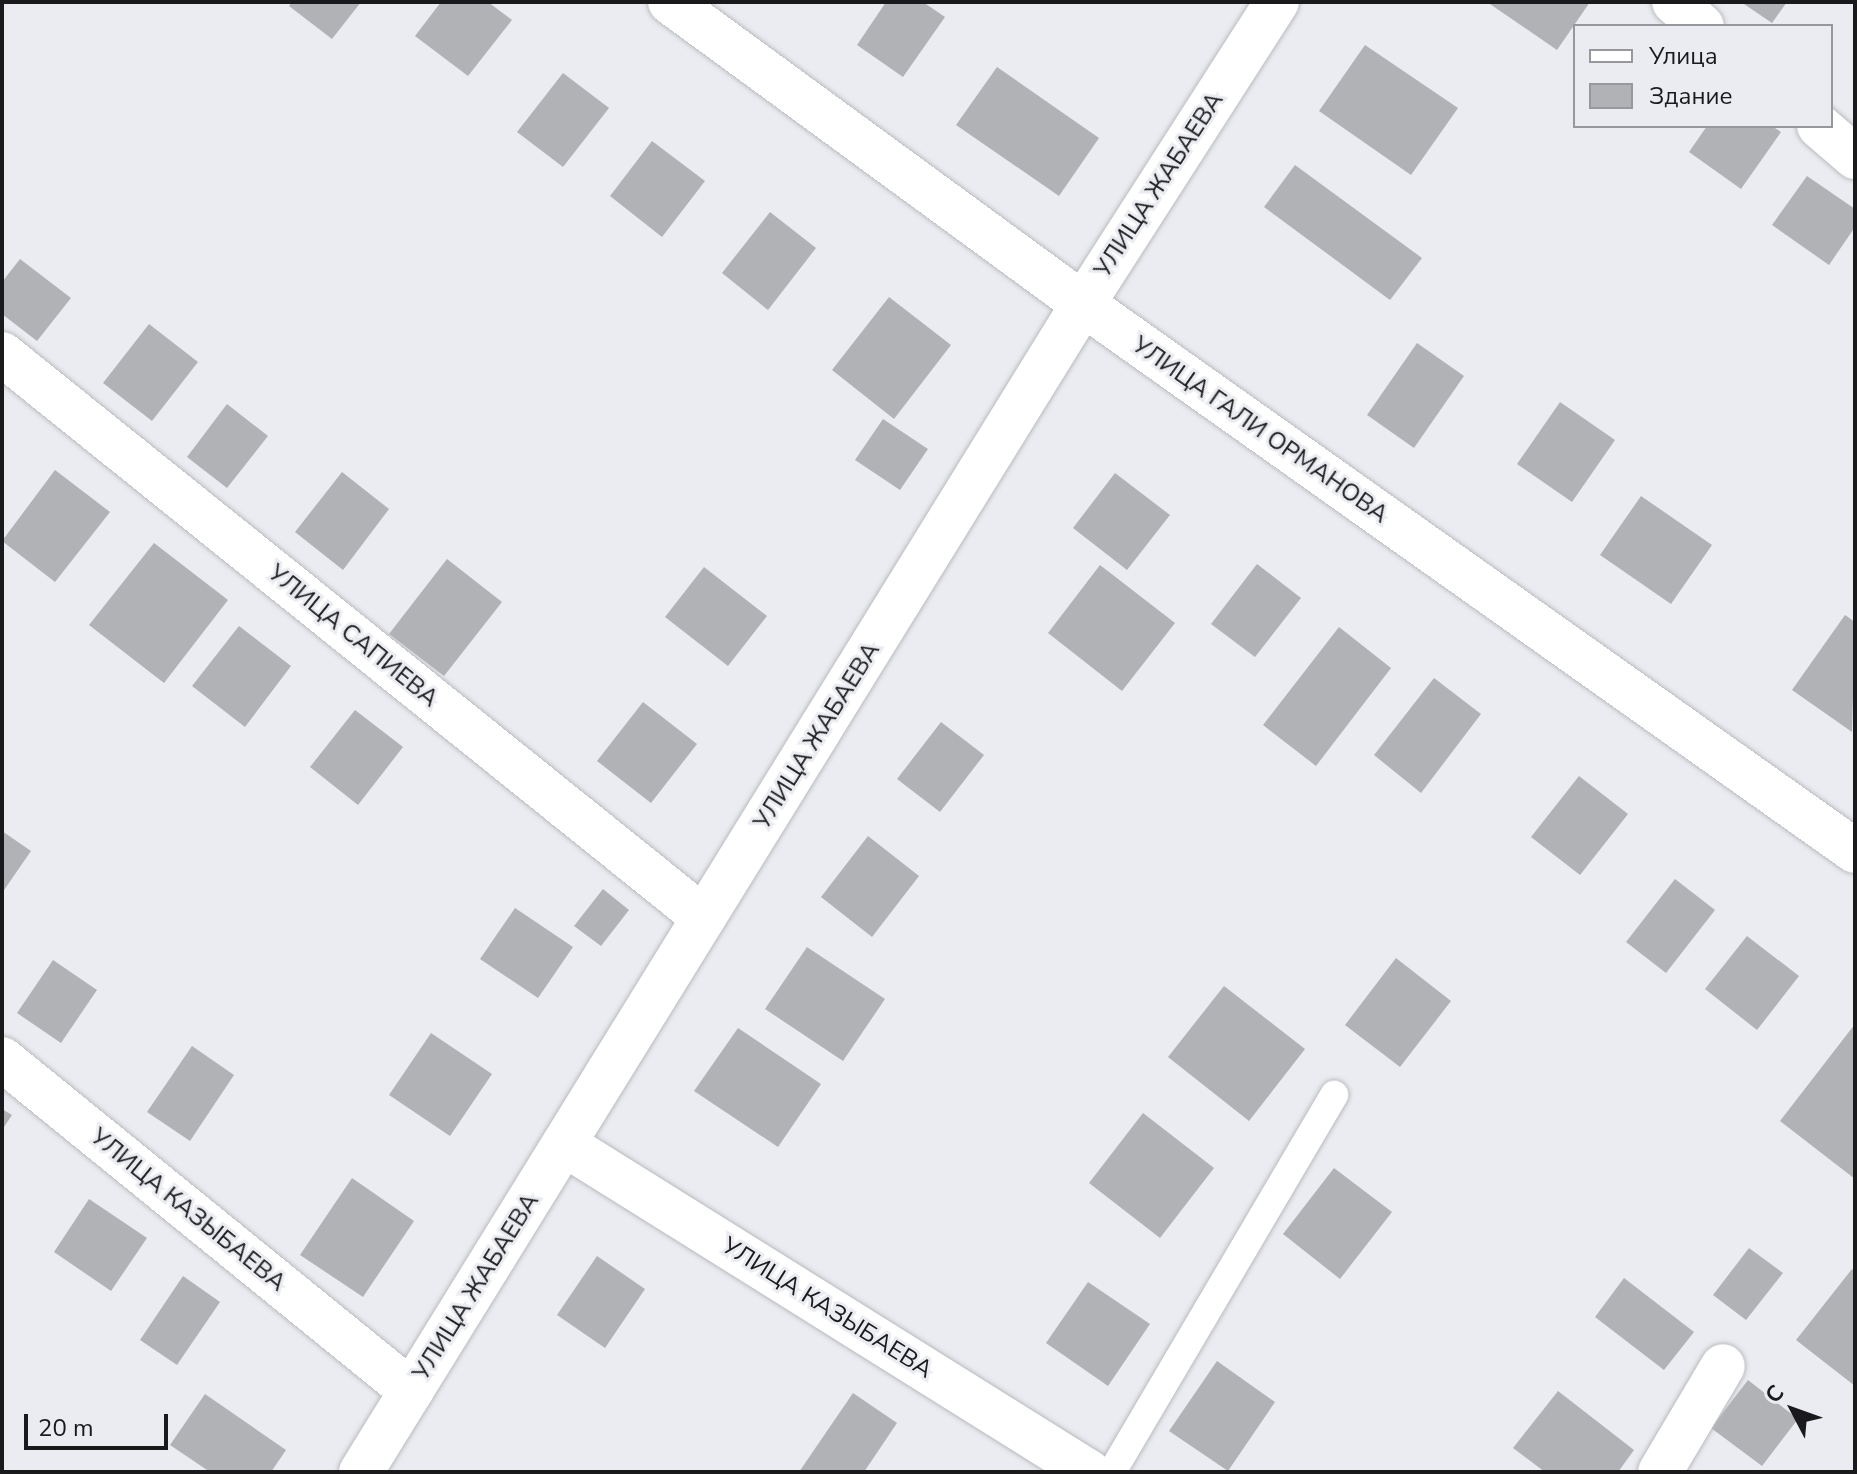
<!DOCTYPE html>
<meta charset="utf-8">
<style>
body{margin:0}
#map{position:relative;width:1857px;height:1474px;overflow:hidden;background:#eaecf1;font-family:"Nunito Sans",sans-serif}
div>[style]{position:absolute}
[style*='--x']{left:calc(var(--x)*1px);top:calc(var(--y)*1px);width:calc(var(--w)*1px);rotate:calc(var(--a)*1deg)}
.building>*{inset:0;background:#b0b2b6}
.roads{filter:drop-shadow(0 0 2px #b9bbbf) drop-shadow(0 0 2px #b9bbbf)}
.service>*{height:28px;margin:-14px;padding:0 14px;transform-origin:14px;border-radius:14px;background:#fff}
.minor>*{height:44px;margin:-22px;padding:0 22px;transform-origin:22px;border-radius:22px;background:#fff}
.tertiary>*{height:44px;margin:-22px;padding:0 22px;transform-origin:22px;border-radius:22px;background:#fff}
span{translate:-50% -50%;white-space:nowrap;text-align:center;line-height:1.15;-webkit-text-stroke:6px #eaecf1;paint-order:stroke}
.street-label{font-size:24px;color:#1a1a1c}
.frame{position:absolute;inset:0;border:4px solid #1a1a1c;pointer-events:none}
.legend{position:absolute;left:1573px;top:24px;width:260px;height:104px;box-sizing:border-box;background:#eaecf1;border:2px solid #97989c;margin:0;padding:10px 14px;list-style:none;font-size:24px;color:#1a1a1c}
.legend li{display:flex;align-items:center;gap:16px;height:40px}
.legend b{width:40px;border:2px solid #97989c}
.north{position:absolute;left:1753px;top:1370px;width:80px;height:80px;-webkit-text-stroke:6px #eaecf1;paint-order:stroke;rotate:311deg;font-size:22px;font-weight:700;line-height:32px;text-align:center;color:#1a1a1c}
.north::after{content:'';display:block;margin:auto;width:28px;height:36px;background:#1a1a1c;clip-path:polygon(50% 0,100% 100%,50% 72%,0 100%)}
.scale{position:absolute;left:24px;top:1414px;width:144px;height:36px;box-sizing:border-box;border:4px solid #1a1a1c;border-top:0;padding-left:10px;font-size:24px;line-height:28px;white-space:nowrap;color:#1a1a1c;-webkit-text-stroke:6px #eaecf1;paint-order:stroke}
</style>
<div id="map">
<div class="building">
<i style="clip-path:polygon(292px 2px,361px 2px,332px 39px,289px 6px)"></i>
<i style="clip-path:polygon(441px 2px,488px 2px,512px 20px,468px 76px,415px 36px)"></i>
<i style="clip-path:polygon(886px 2px,923px 2px,945px 17px,903px 77px,857px 45px)"></i>
<i style="clip-path:polygon(1487px 2px,1590px 2px,1557px 50px)"></i>
<i style="clip-path:polygon(1741px 2px,1787px 2px,1772px 23px)"></i>
<i style="clip-path:polygon(1365px 45px,1458px 108px,1411px 175px,1319px 111px)"></i>
<i style="clip-path:polygon(997px 67px,1099px 138px,1059px 196px,956px 125px)"></i>
<i style="clip-path:polygon(563px 73px,609px 108px,563px 167px,517px 132px)"></i>
<i style="clip-path:polygon(1707px 126px,1772px 126px,1781px 132px,1741px 189px,1689px 152px)"></i>
<i style="clip-path:polygon(652px 141px,705px 181px,662px 237px,610px 196px)"></i>
<i style="clip-path:polygon(1295px 165px,1422px 258px,1390px 300px,1264px 207px)"></i>
<i style="clip-path:polygon(1807px 176px,1855px 209px,1855px 227px,1829px 265px,1772px 225px)"></i>
<i style="clip-path:polygon(770px 212px,816px 248px,768px 310px,722px 273px)"></i>
<i style="clip-path:polygon(20px 259px,71px 298px,37px 341px,2px 314px,2px 282px)"></i>
<i style="clip-path:polygon(889px 297px,951px 345px,894px 419px,832px 370px)"></i>
<i style="clip-path:polygon(149px 324px,198px 362px,152px 421px,103px 383px)"></i>
<i style="clip-path:polygon(1417px 343px,1464px 376px,1414px 448px,1367px 415px)"></i>
<i style="clip-path:polygon(1560px 402px,1615px 440px,1572px 502px,1517px 464px)"></i>
<i style="clip-path:polygon(227px 404px,268px 436px,227px 488px,187px 457px)"></i>
<i style="clip-path:polygon(883px 419px,928px 449px,900px 490px,855px 460px)"></i>
<i style="clip-path:polygon(55px 470px,110px 512px,55px 582px,2px 541px)"></i>
<i style="clip-path:polygon(342px 472px,389px 509px,343px 570px,295px 532px)"></i>
<i style="clip-path:polygon(1115px 473px,1170px 515px,1127px 570px,1073px 528px)"></i>
<i style="clip-path:polygon(1641px 496px,1712px 545px,1671px 604px,1600px 555px)"></i>
<i style="clip-path:polygon(154px 543px,228px 600px,164px 683px,89px 625px)"></i>
<i style="clip-path:polygon(447px 559px,502px 602px,444px 676px,389px 634px)"></i>
<i style="clip-path:polygon(1257px 564px,1301px 598px,1255px 657px,1211px 624px)"></i>
<i style="clip-path:polygon(1100px 565px,1175px 623px,1122px 691px,1048px 633px)"></i>
<i style="clip-path:polygon(704px 567px,767px 616px,728px 666px,665px 617px)"></i>
<i style="clip-path:polygon(1845px 615px,1855px 622px,1852px 732px,1792px 690px)"></i>
<i style="clip-path:polygon(239px 626px,291px 666px,245px 727px,192px 686px)"></i>
<i style="clip-path:polygon(1339px 627px,1391px 668px,1316px 766px,1263px 725px)"></i>
<i style="clip-path:polygon(1434px 678px,1481px 714px,1421px 793px,1374px 755px)"></i>
<i style="clip-path:polygon(643px 702px,697px 744px,651px 803px,597px 761px)"></i>
<i style="clip-path:polygon(355px 710px,403px 747px,358px 805px,310px 767px)"></i>
<i style="clip-path:polygon(941px 722px,984px 755px,940px 812px,897px 779px)"></i>
<i style="clip-path:polygon(1579px 776px,1628px 814px,1580px 875px,1531px 837px)"></i>
<i style="clip-path:polygon(2px 831px,31px 851px,2px 893px)"></i>
<i style="clip-path:polygon(868px 836px,919px 876px,872px 937px,821px 897px)"></i>
<i style="clip-path:polygon(1675px 879px,1715px 910px,1666px 973px,1626px 942px)"></i>
<i style="clip-path:polygon(603px 889px,629px 910px,601px 946px,574px 926px)"></i>
<i style="clip-path:polygon(515px 908px,573px 947px,538px 998px,480px 959px)"></i>
<i style="clip-path:polygon(1747px 936px,1799px 976px,1757px 1030px,1705px 989px)"></i>
<i style="clip-path:polygon(807px 947px,885px 999px,843px 1061px,765px 1009px)"></i>
<i style="clip-path:polygon(1396px 958px,1451px 1001px,1400px 1067px,1345px 1025px)"></i>
<i style="clip-path:polygon(53px 960px,97px 990px,61px 1043px,17px 1013px)"></i>
<i style="clip-path:polygon(1224px 986px,1305px 1049px,1249px 1121px,1168px 1057px)"></i>
<i style="clip-path:polygon(1855px 1024px,1855px 1179px,1780px 1121px)"></i>
<i style="clip-path:polygon(738px 1028px,821px 1084px,778px 1147px,694px 1091px)"></i>
<i style="clip-path:polygon(431px 1033px,492px 1074px,450px 1136px,389px 1095px)"></i>
<i style="clip-path:polygon(192px 1046px,234px 1075px,190px 1141px,147px 1112px)"></i>
<i style="clip-path:polygon(2px 1109px,12px 1115px,2px 1130px)"></i>
<i style="clip-path:polygon(1143px 1113px,1214px 1168px,1160px 1238px,1089px 1183px)"></i>
<i style="clip-path:polygon(1334px 1168px,1392px 1212px,1340px 1279px,1283px 1234px)"></i>
<i style="clip-path:polygon(352px 1178px,414px 1221px,363px 1297px,300px 1255px)"></i>
<i style="clip-path:polygon(89px 1199px,147px 1238px,111px 1291px,54px 1252px)"></i>
<i style="clip-path:polygon(1749px 1248px,1783px 1273px,1746px 1320px,1713px 1295px)"></i>
<i style="clip-path:polygon(597px 1256px,645px 1289px,605px 1348px,557px 1315px)"></i>
<i style="clip-path:polygon(1852px 1269px,1855px 1271px,1855px 1386px,1796px 1340px)"></i>
<i style="clip-path:polygon(183px 1276px,220px 1302px,177px 1365px,140px 1340px)"></i>
<i style="clip-path:polygon(1624px 1278px,1694px 1332px,1664px 1370px,1595px 1317px)"></i>
<i style="clip-path:polygon(1088px 1282px,1150px 1324px,1108px 1386px,1046px 1343px)"></i>
<i style="clip-path:polygon(1217px 1361px,1275px 1402px,1228px 1471px,1169px 1431px)"></i>
<i style="clip-path:polygon(1748px 1380px,1798px 1419px,1762px 1466px,1711px 1428px)"></i>
<i style="clip-path:polygon(1558px 1391px,1634px 1450px,1618px 1472px,1545px 1472px,1513px 1448px)"></i>
<i style="clip-path:polygon(853px 1393px,897px 1423px,864px 1472px,799px 1472px)"></i>
<i style="clip-path:polygon(205px 1394px,286px 1450px,271px 1472px,210px 1472px,170px 1445px)"></i>
</div>
<div class="roads">
<div class="service">
<i style="--x:1112;--y:1472;--w:438;--a:-59.5"></i>
</div>
<div class="minor">
<i style="--x:670;--y:2;--w:512;--a:36.18"></i>
<i style="--x:1083;--y:304;--w:946;--a:35.32"></i>
<i style="--x:1674;--y:2;--w:37;--a:41"></i>
<i style="--x:1819;--y:126;--w:48;--a:40.7"></i>
<i style="--x:2;--y:354;--w:900;--a:38.78"></i>
<i style="--x:2;--y:1059;--w:527;--a:39.07"></i>
<i style="--x:564;--y:1144;--w:619;--a:32"></i>
<i style="--x:1660;--y:1472;--w:123;--a:-59.3"></i>
</div>
<div class="tertiary">
<i style="--x:361;--y:1472;--w:1373;--a:-58.28"></i>
<i style="--x:1083;--y:304;--w:359;--a:-57.3"></i>
</div>
</div>
<div class="street-label">
<span style="left:1159px;top:185px;rotate:-57deg">УЛИЦА ЖАБАЕВА</span>
<span style="left:1260px;top:430px;rotate:35deg">УЛИЦА ГАЛИ ОРМАНОВА</span>
<span style="left:353px;top:636px;rotate:39deg">УЛИЦА САПИЕВА</span>
<span style="left:817px;top:736px;rotate:-58deg">УЛИЦА ЖАБАЕВА</span>
<span style="left:188px;top:1210px;rotate:39deg">УЛИЦА КАЗЫБАЕВА</span>
<span style="left:476px;top:1287px;rotate:-58deg">УЛИЦА ЖАБАЕВА</span>
<span style="left:827px;top:1308px;rotate:32deg">УЛИЦА КАЗЫБАЕВА</span>
</div>
<div class="frame"></div>
<ul class="legend">
<li><b style="height:10px;background:#fff"></b>Улица</li>
<li><b style="height:22px;background:#b0b2b6"></b>Здание</li>
</ul>
<div class="north">С</div>
<div class="scale">20 m</div>
</div>
